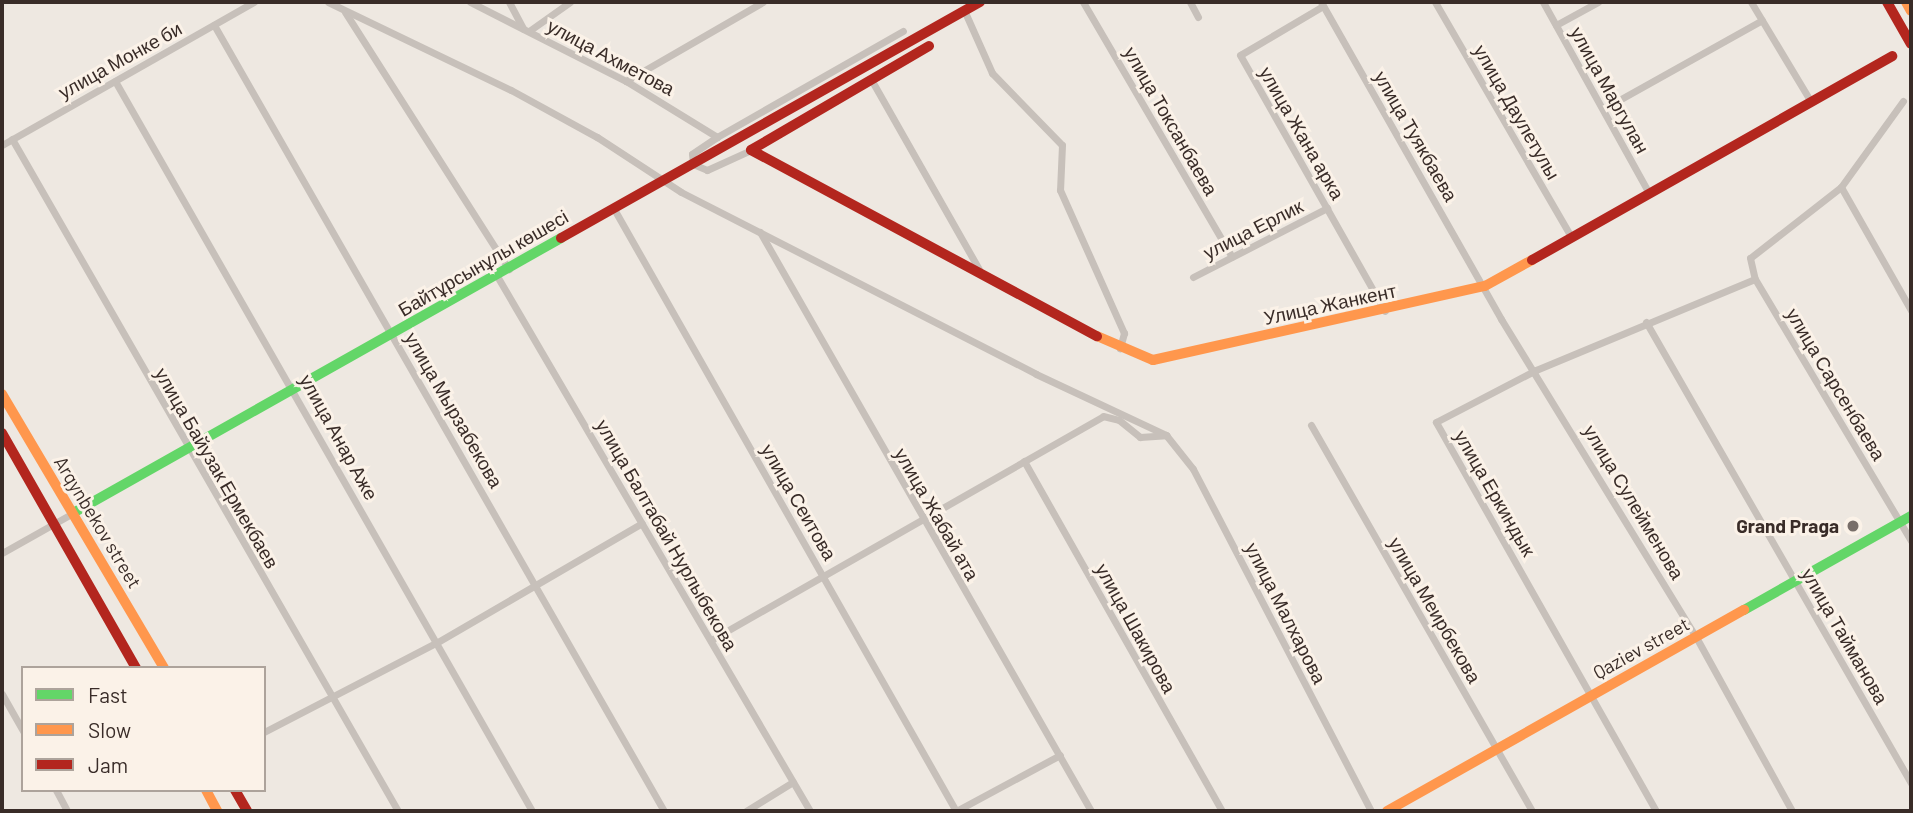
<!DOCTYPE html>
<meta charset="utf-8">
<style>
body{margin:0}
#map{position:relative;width:1913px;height:813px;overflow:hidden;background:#eee8e1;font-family:Barlow,sans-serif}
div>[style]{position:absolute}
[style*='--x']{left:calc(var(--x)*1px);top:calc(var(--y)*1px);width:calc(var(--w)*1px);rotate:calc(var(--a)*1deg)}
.street>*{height:7px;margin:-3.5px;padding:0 3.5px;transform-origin:3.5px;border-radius:3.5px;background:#c7c0ba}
.fast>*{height:10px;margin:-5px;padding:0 5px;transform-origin:5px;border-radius:5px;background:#63d668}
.slow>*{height:10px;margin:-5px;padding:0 5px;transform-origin:5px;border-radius:5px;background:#ff974d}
.jam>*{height:10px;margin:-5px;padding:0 5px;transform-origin:5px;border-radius:5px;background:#b3261e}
.dots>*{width:19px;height:19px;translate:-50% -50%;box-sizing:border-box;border:4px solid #fbf2e8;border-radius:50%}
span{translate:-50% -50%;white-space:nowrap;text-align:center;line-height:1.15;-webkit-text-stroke:6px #fbf2e8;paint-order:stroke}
.street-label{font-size:19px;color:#392c28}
.poi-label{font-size:19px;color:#392c28;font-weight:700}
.right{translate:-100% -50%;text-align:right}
.frame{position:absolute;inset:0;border:4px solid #392c28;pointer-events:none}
.legend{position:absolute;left:21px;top:666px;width:245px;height:126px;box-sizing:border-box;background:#fbf2e8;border:2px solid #ada39b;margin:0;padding:9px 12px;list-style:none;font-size:21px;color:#392c28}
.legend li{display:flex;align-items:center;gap:14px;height:35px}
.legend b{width:35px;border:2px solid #ada39b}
</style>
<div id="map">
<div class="street">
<i style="--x:328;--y:2;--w:203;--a:25.7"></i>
<i style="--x:511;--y:90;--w:98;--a:28.7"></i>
<i style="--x:597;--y:137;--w:100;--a:33.2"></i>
<i style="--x:681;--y:192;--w:399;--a:27.1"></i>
<i style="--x:1036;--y:374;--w:144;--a:25.1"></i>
<i style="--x:1166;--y:435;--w:43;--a:51.5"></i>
<i style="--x:1193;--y:469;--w:386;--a:62.5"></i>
<i style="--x:470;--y:2;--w:175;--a:26.9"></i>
<i style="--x:626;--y:81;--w:107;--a:31.6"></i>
<i style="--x:717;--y:137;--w:214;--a:-29.7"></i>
<i style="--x:509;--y:2;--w:30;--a:62"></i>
<i style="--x:1083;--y:2;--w:295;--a:59.7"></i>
<i style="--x:1190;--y:2;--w:17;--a:62"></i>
<i style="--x:1321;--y:2;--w:365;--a:60.4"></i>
<i style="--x:1501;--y:319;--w:373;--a:58.5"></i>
<i style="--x:1696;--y:637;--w:199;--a:61.1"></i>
<i style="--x:1435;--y:2;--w:272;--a:59.9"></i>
<i style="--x:1543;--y:2;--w:218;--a:61"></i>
<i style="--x:1751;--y:2;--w:117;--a:59"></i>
<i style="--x:1323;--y:6;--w:96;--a:149.4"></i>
<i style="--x:1240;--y:55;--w:294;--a:60.5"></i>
<i style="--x:964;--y:10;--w:69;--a:66"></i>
<i style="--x:992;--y:73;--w:100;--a:45.8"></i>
<i style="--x:1062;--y:145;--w:45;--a:92.5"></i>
<i style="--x:1060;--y:190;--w:157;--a:65.9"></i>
<i style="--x:1124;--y:333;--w:16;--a:105"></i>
<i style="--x:345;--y:12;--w:305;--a:57.5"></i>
<i style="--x:214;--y:25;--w:906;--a:60.21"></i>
<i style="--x:1556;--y:25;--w:48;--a:-28.7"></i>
<i style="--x:529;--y:31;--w:50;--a:-35.3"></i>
<i style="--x:115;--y:81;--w:841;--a:60.26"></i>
<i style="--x:626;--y:81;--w:158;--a:-30"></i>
<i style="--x:872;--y:81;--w:216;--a:60.4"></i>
<i style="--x:1903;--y:101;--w:106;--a:125.8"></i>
<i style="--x:1841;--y:187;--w:115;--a:142"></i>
<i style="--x:1750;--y:258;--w:22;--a:77"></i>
<i style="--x:1755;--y:279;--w:305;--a:59.2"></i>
<i style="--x:1603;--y:109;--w:182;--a:-29.2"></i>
<i style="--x:717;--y:137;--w:30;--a:146"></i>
<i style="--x:692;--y:154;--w:10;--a:84"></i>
<i style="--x:693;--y:164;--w:15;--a:23"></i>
<i style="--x:707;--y:170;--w:48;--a:-24.4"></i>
<i style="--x:12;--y:139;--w:775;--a:60.13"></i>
<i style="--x:2;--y:145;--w:290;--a:-29.6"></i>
<i style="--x:1841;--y:187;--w:142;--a:60.4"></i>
<i style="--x:614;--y:209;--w:692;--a:60.4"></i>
<i style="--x:760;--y:232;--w:667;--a:60.24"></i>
<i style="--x:497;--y:276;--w:620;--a:59.67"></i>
<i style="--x:1193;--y:277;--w:151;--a:-27.2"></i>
<i style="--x:1646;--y:322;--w:532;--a:60.11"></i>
<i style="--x:1311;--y:425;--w:445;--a:60.2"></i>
<i style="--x:1024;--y:461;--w:402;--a:60.5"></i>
<i style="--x:2;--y:553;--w:81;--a:-29.4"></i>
<i style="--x:711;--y:640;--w:451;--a:-29.7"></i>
<i style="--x:1103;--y:416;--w:16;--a:14"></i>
<i style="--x:1119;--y:420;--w:27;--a:39"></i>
<i style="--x:1140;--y:437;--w:26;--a:-4"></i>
<i style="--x:2;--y:694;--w:43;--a:60.4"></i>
<i style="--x:264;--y:732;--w:194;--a:-27.4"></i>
<i style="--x:436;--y:643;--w:238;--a:-30.2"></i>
<i style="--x:56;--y:790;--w:24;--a:62"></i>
<i style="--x:746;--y:811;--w:55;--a:-31.7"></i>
<i style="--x:956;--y:811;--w:118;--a:-28.3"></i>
<i style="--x:1656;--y:811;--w:447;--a:-119.5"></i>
<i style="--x:1436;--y:422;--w:113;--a:-27.5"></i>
<i style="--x:1536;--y:370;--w:237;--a:-22.6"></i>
</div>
<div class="fast">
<i style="--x:73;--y:513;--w:560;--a:-29.4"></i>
<i style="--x:1744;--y:610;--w:192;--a:-29.4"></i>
</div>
<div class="slow">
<i style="--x:1906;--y:2;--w:10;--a:61"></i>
<i style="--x:1097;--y:336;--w:61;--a:23.2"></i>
<i style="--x:1153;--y:360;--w:340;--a:-12.6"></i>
<i style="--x:1485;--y:286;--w:54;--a:-29"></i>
<i style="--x:2;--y:394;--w:318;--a:59.4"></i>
<i style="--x:206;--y:790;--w:24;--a:62"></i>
<i style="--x:1387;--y:811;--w:410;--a:-29.4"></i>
</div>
<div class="jam">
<i style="--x:1887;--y:2;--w:48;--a:60.3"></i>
<i style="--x:929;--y:46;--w:206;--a:149.7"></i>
<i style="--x:751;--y:150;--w:393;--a:28.3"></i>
<i style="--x:561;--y:238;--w:481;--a:-29.4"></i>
<i style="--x:1532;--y:260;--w:414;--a:-29.5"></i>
<i style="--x:2;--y:433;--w:271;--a:60.3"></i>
<i style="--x:235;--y:790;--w:24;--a:60"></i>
</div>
<div class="dots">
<i style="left:1853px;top:526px;background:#786e69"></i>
</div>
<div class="street-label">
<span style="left:611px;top:57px;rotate:28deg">улица Ахметова</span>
<span style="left:120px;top:60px;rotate:-29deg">улица Монке би</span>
<span style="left:1610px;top:90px;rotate:61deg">улица Маргулан</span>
<span style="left:1517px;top:112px;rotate:60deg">улица Даулетулы</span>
<span style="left:1171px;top:121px;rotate:60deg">улица Токсанбаева</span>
<span style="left:1302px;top:133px;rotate:60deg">улица Жана арка</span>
<span style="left:1416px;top:136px;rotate:60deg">улица Туякбаева</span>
<span style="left:1253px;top:229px;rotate:-27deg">улица Ерлик</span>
<span style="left:483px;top:263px;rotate:-30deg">Байтұрсынұлы көшесі</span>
<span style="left:1330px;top:304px;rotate:-12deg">Улица Жанкент</span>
<span style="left:1836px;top:384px;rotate:59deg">улица Сарсенбаева</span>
<span style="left:454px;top:410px;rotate:60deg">улица Мырзабекова</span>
<span style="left:339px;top:437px;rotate:61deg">улица Анар Аже</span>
<span style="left:217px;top:468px;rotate:60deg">улица Байузак Ермекбаев</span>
<span style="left:1495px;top:493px;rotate:60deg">улица Еркиндык</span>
<span style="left:799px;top:502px;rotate:60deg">улица Сеитова</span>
<span style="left:1634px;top:502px;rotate:59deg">улица Сулейменова</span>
<span style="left:937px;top:514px;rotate:60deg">улица Жабай ата</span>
<span style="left:98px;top:522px;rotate:59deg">Arqynbekov street</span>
<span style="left:667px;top:535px;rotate:60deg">улица Балтабай Нурлыбекова</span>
<span style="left:1435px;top:610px;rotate:60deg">улица Меирбекова</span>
<span style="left:1286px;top:613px;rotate:63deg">улица Малхарова</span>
<span style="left:1136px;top:628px;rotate:61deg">улица Шакирова</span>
<span style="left:1845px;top:636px;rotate:60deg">улица Тайманова</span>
<span style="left:1641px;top:648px;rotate:-29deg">Qaziev street</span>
</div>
<div class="poi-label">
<span class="right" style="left:1839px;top:526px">Grand Praga</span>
</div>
<div class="frame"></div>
<ul class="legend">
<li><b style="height:9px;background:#63d668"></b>Fast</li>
<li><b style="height:9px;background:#ff974d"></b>Slow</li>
<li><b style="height:9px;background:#b3261e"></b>Jam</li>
</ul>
</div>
